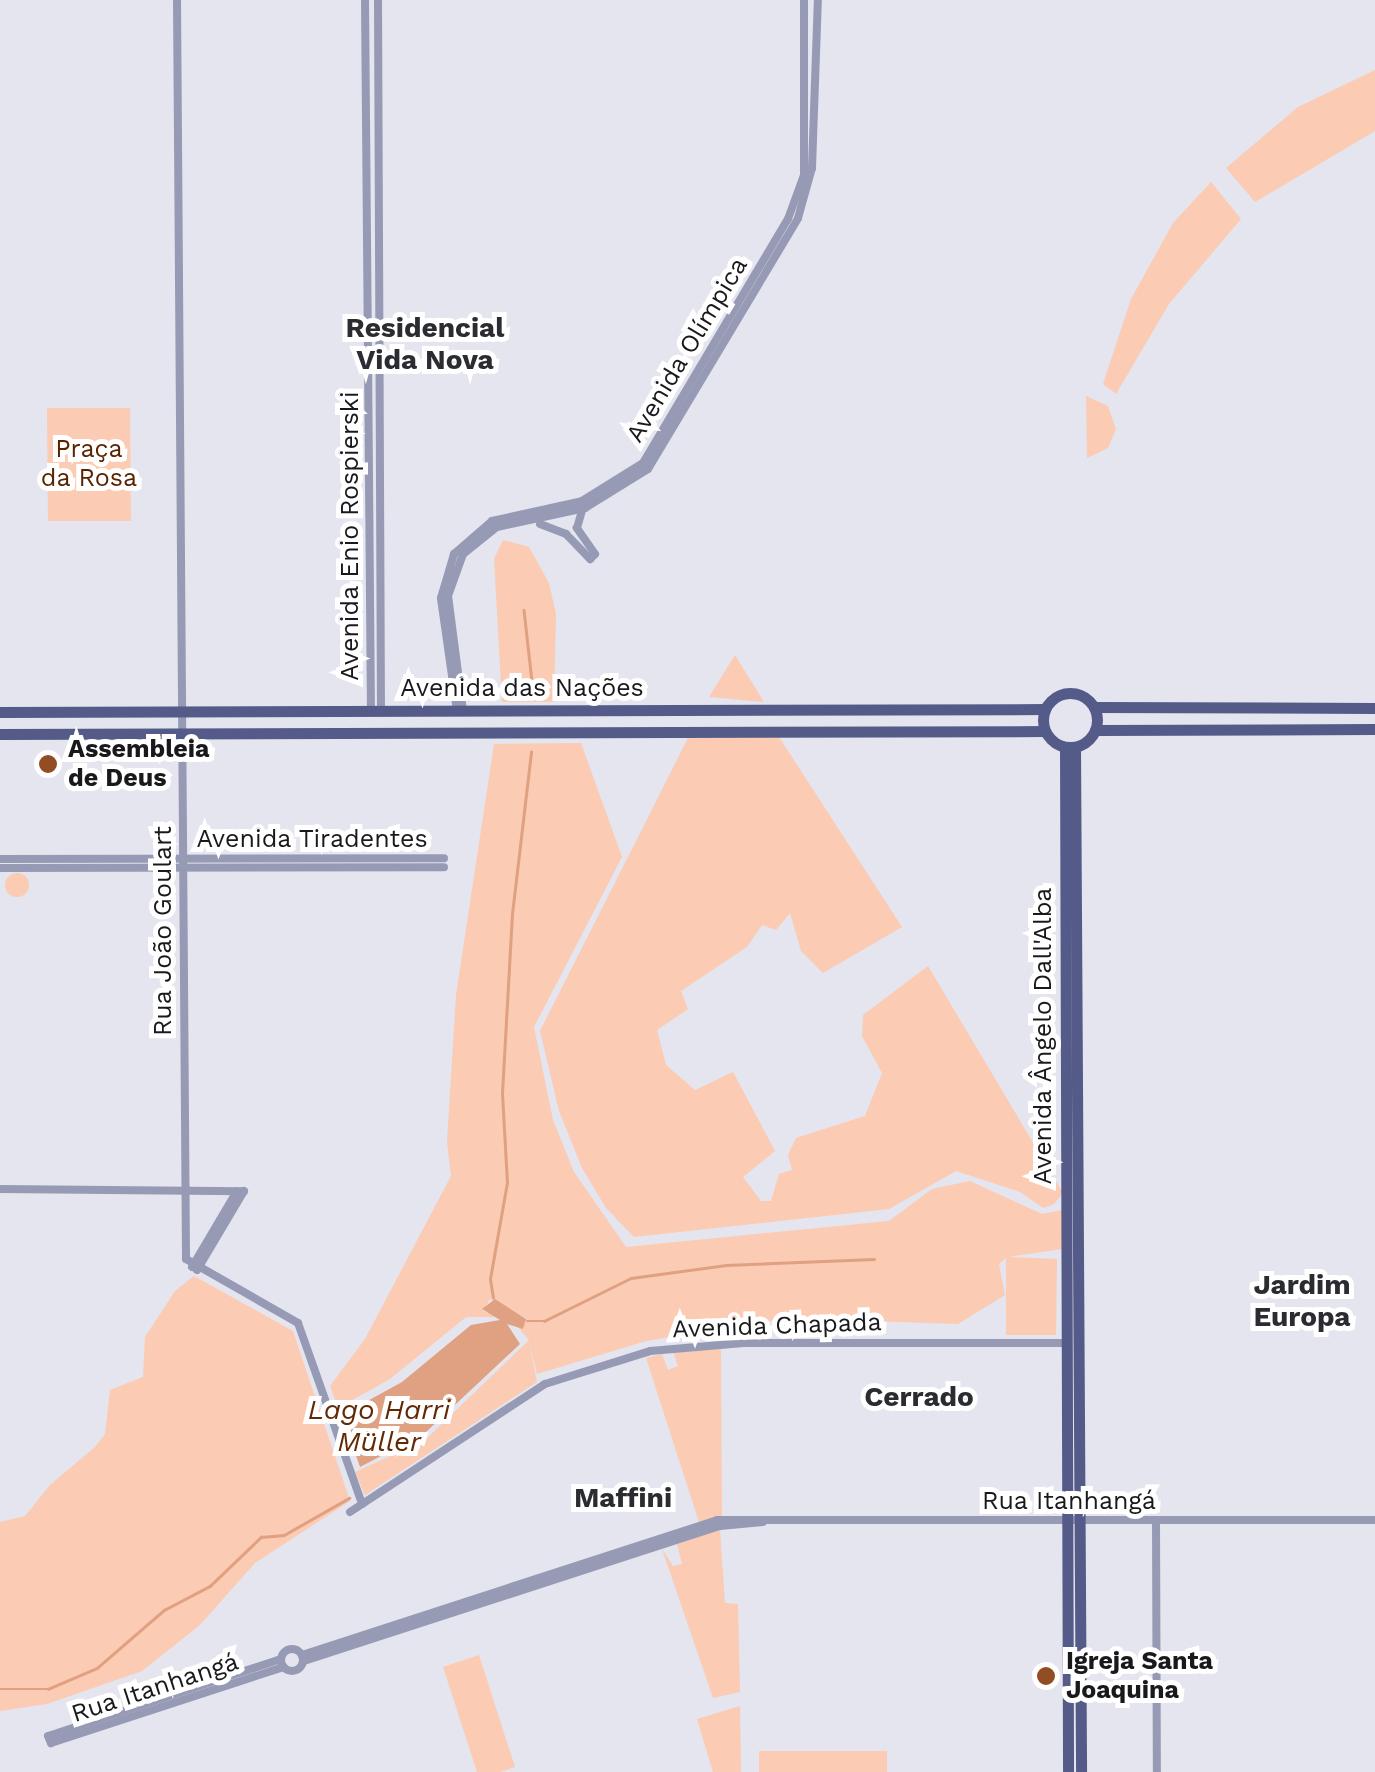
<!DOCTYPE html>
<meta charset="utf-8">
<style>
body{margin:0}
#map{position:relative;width:1375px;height:1772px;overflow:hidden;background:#e4e5ee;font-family:"Work Sans",sans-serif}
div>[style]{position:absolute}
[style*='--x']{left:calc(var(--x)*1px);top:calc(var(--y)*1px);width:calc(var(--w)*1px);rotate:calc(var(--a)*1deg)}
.green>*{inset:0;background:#fbcbb3}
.round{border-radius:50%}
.water>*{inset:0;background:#dfa181}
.stream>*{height:2.5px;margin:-1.25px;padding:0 1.25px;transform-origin:1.25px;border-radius:1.25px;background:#dfa181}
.minor>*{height:8px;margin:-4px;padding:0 4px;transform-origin:4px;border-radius:4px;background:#969ab5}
.minor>.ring{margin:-4px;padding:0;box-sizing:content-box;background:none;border:8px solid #969ab5;border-radius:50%}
.major>*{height:11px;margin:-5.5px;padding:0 5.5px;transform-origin:5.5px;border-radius:5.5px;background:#555b89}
.major>.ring{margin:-5.5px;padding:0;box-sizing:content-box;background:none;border:11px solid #555b89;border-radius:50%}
.dots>*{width:28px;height:28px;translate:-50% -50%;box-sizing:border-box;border:5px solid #fff;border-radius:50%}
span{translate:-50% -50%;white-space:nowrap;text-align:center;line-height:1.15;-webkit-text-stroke:10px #fff;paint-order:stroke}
.street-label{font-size:25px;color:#19191c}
.park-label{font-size:25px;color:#5a2300}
.poi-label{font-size:25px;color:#19191c;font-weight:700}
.left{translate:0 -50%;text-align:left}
.neighbourhood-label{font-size:28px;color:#2b2c32;font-weight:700}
.water-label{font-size:28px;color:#622a04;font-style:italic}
</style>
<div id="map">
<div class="green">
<i style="clip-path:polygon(1375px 70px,1375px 131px,1255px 202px,1226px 168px,1298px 107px)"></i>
<i style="clip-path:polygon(1211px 182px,1241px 219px,1169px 304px,1116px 394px,1103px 384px,1131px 299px,1173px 223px)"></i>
<i style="clip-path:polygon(1086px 396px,1108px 406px,1116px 429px,1108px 448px,1087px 458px)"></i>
<i style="clip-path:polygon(47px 408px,130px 408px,131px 521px,48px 521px)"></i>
<i style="clip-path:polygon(503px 540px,529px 547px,549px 583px,556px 614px,554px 702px,502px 702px,494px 559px)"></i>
<i style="clip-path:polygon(735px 655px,764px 702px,709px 697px)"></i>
<i style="clip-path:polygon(779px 737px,902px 927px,823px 973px,801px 951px,790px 913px,776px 930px,762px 925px,747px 947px,681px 991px,688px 1009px,657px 1030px,666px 1065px,695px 1090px,733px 1072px,775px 1151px,743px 1177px,761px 1201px,771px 1201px,779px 1174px,792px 1170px,788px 1155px,796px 1138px,865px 1116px,882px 1073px,862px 1036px,863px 1015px,928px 966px,1063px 1193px,1054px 1204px,1043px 1208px,1020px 1192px,956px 1171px,889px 1209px,634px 1237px,606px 1208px,582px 1168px,559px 1111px,540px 1031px,688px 738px)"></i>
<i style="clip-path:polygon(581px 743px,622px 857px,534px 1027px,553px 1120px,574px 1172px,626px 1247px,889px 1221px,932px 1189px,970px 1181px,1042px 1214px,1063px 1210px,1062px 1249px,1008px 1257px,1057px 1259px,1056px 1335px,1006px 1335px,1006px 1258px,999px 1264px,1005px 1295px,958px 1324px,786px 1318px,646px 1341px,537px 1374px,529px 1342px,537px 1382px,365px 1495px,355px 1472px,425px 1440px,529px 1340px,514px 1323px,523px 1329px,526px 1318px,490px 1299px,483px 1311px,501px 1317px,466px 1317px,390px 1379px,338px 1408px,330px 1386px,365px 1339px,451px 1176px,447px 1142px,456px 995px,494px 744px)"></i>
<i class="round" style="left:5px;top:873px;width:24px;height:24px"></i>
<i style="clip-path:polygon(194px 1276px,293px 1331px,350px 1501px,255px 1563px,200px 1625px,142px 1671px,47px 1704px,0 1711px,0 1522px,25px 1516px,50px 1485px,95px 1447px,105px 1434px,110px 1390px,143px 1377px,145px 1337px,175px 1291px)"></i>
<i style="clip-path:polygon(721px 1349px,722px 1516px,699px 1522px,646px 1358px,662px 1354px,668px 1370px,678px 1366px,673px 1351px)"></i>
<i style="clip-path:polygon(720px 1529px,725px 1603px,738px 1604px,740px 1692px,713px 1698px,662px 1549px,673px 1566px,682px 1564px,677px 1544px)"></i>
<i style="clip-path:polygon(479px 1655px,515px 1767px,500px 1772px,477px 1772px,443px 1667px)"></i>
<i style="clip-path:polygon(740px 1706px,741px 1772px,713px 1772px,697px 1719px)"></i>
<i style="clip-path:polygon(759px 1751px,887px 1751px,887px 1772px,759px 1772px)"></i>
</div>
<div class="water">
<i style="clip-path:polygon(495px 1299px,526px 1319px,523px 1329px,507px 1324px,520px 1344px,425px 1433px,360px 1467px,342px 1415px,402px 1382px,471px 1325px,500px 1320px,482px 1309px)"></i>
</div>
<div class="stream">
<i style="--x:524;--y:610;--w:81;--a:83.6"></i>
<i style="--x:493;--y:1298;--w:19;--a:-99"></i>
<i style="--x:490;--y:1279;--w:97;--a:-80"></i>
<i style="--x:507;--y:1183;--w:90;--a:-93.2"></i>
<i style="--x:502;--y:1093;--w:179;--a:-86.8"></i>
<i style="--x:512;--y:914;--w:163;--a:-83.3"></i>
<i style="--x:527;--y:1321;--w:17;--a:0"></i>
<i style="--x:544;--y:1321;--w:97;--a:-26.3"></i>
<i style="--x:631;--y:1278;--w:96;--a:-7.8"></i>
<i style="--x:726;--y:1265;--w:148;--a:-2.3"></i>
<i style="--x:0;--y:1689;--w:48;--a:0"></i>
<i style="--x:48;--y:1689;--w:53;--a:-23.2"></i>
<i style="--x:97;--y:1668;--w:89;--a:-40.9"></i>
<i style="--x:164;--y:1610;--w:52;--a:-27.6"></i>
<i style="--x:210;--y:1586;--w:71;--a:-43.9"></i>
<i style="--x:261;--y:1537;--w:23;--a:-5"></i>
<i style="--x:284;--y:1535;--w:75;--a:-29.6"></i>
</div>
<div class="minor">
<i style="--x:177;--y:0;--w:1259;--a:89.59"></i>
<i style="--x:186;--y:1259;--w:129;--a:29.7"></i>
<i style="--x:298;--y:1323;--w:192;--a:70.5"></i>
<i style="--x:365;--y:0;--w:711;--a:89.52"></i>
<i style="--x:378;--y:0;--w:711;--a:89.76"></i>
<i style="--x:540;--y:524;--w:28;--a:21"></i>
<i style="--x:566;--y:534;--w:35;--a:46"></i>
<i style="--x:590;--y:559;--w:7;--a:-45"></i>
<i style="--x:595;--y:554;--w:32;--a:-125"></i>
<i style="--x:577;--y:528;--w:19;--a:-74"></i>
<i style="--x:457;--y:711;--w:114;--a:-98.1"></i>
<i style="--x:441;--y:598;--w:46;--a:-73.5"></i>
<i style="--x:454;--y:554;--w:50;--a:-41"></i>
<i style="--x:492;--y:521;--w:92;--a:-12.5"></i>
<i style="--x:582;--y:501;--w:72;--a:-31.9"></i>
<i style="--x:643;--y:463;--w:284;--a:-59.3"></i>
<i style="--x:788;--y:219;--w:47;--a:-70"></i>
<i style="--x:804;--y:175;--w:175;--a:-90"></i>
<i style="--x:463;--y:711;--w:116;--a:-97.4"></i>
<i style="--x:448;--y:596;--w:45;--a:-70.3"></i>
<i style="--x:463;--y:554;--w:43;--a:-38.5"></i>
<i style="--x:497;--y:527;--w:90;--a:-12.2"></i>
<i style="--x:585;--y:508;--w:74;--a:-31.8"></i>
<i style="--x:648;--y:469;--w:292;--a:-59.1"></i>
<i style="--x:798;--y:218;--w:52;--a:-74.4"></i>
<i style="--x:812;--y:168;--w:168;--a:-88"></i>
<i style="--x:0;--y:859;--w:444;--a:-0.1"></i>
<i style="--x:0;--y:868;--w:444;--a:-0.1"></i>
<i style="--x:0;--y:1189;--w:244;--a:0.5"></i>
<i style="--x:244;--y:1191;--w:92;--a:120.7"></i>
<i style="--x:192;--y:1267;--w:88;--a:-59.4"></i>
<i style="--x:350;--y:1512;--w:233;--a:-33.3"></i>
<i style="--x:545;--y:1384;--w:110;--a:-17.4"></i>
<i style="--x:650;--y:1351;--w:94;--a:-4.9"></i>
<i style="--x:744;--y:1343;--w:323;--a:0"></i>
<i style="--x:1156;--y:1521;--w:251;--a:89.8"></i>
<i class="ring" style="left:281px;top:1649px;width:14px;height:14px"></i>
<i style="--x:302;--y:1655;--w:436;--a:-18"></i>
<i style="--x:717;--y:1520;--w:658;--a:0"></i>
<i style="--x:281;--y:1659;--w:245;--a:161.7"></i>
<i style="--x:48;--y:1736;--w:8;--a:67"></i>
<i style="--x:51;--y:1743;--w:245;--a:-18.1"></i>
<i style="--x:304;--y:1661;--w:437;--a:-18"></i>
<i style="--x:720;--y:1526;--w:43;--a:-5.3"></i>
</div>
<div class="major">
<i class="ring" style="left:1043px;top:693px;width:43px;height:43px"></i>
<i style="--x:1094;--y:707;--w:281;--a:0.2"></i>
<i style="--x:0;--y:712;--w:1045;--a:-0.16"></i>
<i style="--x:1095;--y:730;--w:280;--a:-0.2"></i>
<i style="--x:0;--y:734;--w:1045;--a:-0.16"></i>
<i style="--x:1065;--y:747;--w:1025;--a:89.83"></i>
<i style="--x:1075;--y:747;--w:1025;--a:89.66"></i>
</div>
<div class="dots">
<i style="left:48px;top:764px;background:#924d24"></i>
<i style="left:1046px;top:1676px;background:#924d24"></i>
</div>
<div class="street-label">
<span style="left:687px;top:350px;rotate:-59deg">Avenida Olímpica</span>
<span style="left:350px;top:536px;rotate:-90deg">Avenida Enio Rospierski</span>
<span style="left:522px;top:688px">Avenida das Nações</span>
<span style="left:312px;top:839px">Avenida Tiradentes</span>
<span style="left:163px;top:931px;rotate:-90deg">Rua João Goulart</span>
<span style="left:1043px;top:1036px;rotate:-90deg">Avenida Ângelo Dall'Alba</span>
<span style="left:777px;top:1326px;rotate:-2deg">Avenida Chapada</span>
<span style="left:1069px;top:1501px">Rua Itanhangá</span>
<span style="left:155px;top:1688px;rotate:-18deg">Rua Itanhangá</span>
</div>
<div class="park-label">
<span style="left:89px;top:464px">Praça<br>da Rosa</span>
</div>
<div class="poi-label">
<span class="left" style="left:68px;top:764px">Assembleia<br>de Deus</span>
<span class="left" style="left:1066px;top:1676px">Igreja Santa<br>Joaquina</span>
</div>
<div class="neighbourhood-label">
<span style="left:425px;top:344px">Residencial<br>Vida Nova</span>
<span style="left:1302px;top:1301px">Jardim<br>Europa</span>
<span style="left:919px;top:1397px">Cerrado</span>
<span style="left:623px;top:1498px">Maffini</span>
</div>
<div class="water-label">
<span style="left:379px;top:1426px">Lago Harri<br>Müller</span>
</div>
</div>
